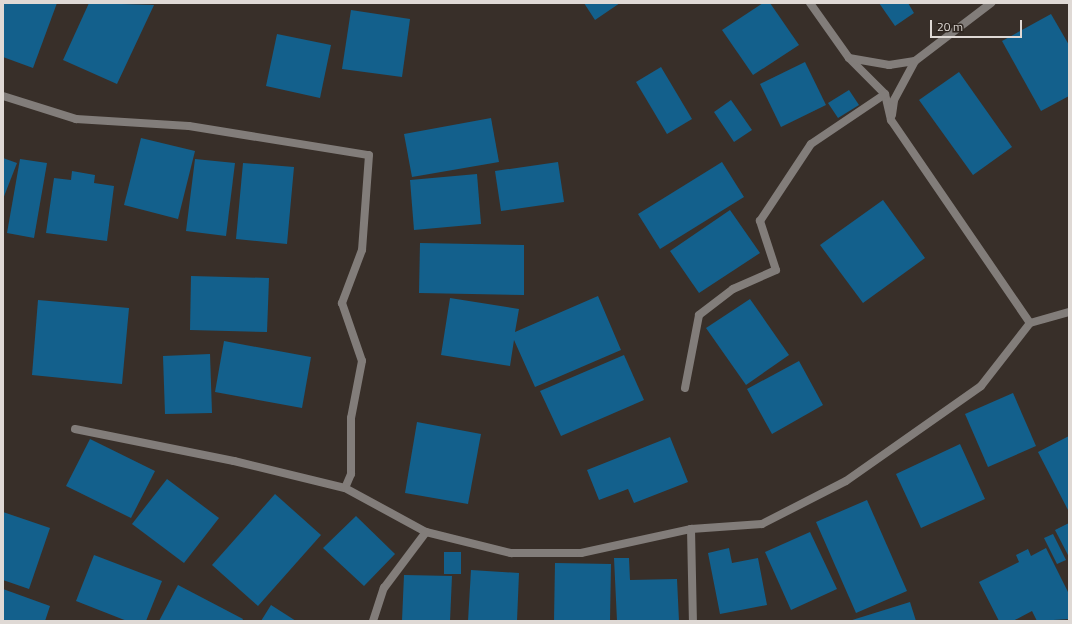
<!DOCTYPE html>
<style>
body{margin:0}
#map{position:relative;width:1072px;height:624px;overflow:hidden;background:#382f29;font-family:"Titillium Web",sans-serif}
div>[style]{position:absolute}
[style*='--x']{left:calc(var(--x)*1px);top:calc(var(--y)*1px);width:calc(var(--w)*1px);rotate:calc(var(--a)*1deg)}
.building>*{inset:0;background:#13608c}
.minor>*{height:8px;margin:-4px;padding:0 4px;transform-origin:4px;border-radius:4px;background:#827d7a}
span{translate:-50% -50%;white-space:nowrap;text-align:center;line-height:1.15;-webkit-text-stroke:3px #2e251f;paint-order:stroke}
.frame{position:absolute;inset:0;border:4px solid #dfd9d5;pointer-events:none}
.scale{position:absolute;left:930px;top:20px;width:92px;height:18px;box-sizing:border-box;border:2px solid #dfd9d5;border-top:0;padding-left:5px;font-size:12px;line-height:14px;white-space:nowrap;color:#dfd9d5;-webkit-text-stroke:3px #2e251f;paint-order:stroke}
</style>
<div id="map">
<div class="building">
<i style="clip-path:polygon(3px 3px,57px 3px,33px 68px,3px 57px)"></i>
<i style="clip-path:polygon(89px 3px,154px 5px,117px 84px,63px 60px)"></i>
<i style="clip-path:polygon(584px 3px,620px 3px,595px 20px)"></i>
<i style="clip-path:polygon(763px 3px,770px 3px,799px 45px,753px 75px,722px 30px)"></i>
<i style="clip-path:polygon(879px 3px,908px 3px,914px 13px,895px 26px)"></i>
<i style="clip-path:polygon(351px 10px,410px 19px,402px 77px,342px 69px)"></i>
<i style="clip-path:polygon(1051px 14px,1069px 45px,1069px 96px,1041px 111px,1002px 41px)"></i>
<i style="clip-path:polygon(277px 34px,331px 45px,320px 98px,266px 86px)"></i>
<i style="clip-path:polygon(805px 62px,826px 105px,781px 127px,760px 84px)"></i>
<i style="clip-path:polygon(661px 67px,692px 119px,667px 134px,636px 82px)"></i>
<i style="clip-path:polygon(959px 72px,1012px 147px,973px 175px,919px 100px)"></i>
<i style="clip-path:polygon(849px 90px,859px 105px,838px 118px,828px 103px)"></i>
<i style="clip-path:polygon(731px 100px,752px 130px,734px 142px,714px 112px)"></i>
<i style="clip-path:polygon(491px 118px,499px 162px,412px 177px,404px 134px)"></i>
<i style="clip-path:polygon(141px 138px,195px 151px,178px 219px,124px 205px)"></i>
<i style="clip-path:polygon(3px 158px,17px 163px,3px 199px)"></i>
<i style="clip-path:polygon(20px 159px,47px 163px,34px 238px,7px 233px)"></i>
<i style="clip-path:polygon(195px 159px,235px 163px,226px 236px,186px 231px)"></i>
<i style="clip-path:polygon(558px 162px,564px 202px,501px 211px,495px 171px)"></i>
<i style="clip-path:polygon(722px 162px,744px 197px,660px 249px,638px 214px)"></i>
<i style="clip-path:polygon(243px 163px,294px 167px,287px 244px,236px 239px)"></i>
<i style="clip-path:polygon(72px 171px,95px 175px,94px 183px,114px 186px,107px 241px,46px 233px,54px 178px,71px 180px)"></i>
<i style="clip-path:polygon(477px 174px,481px 224px,414px 230px,410px 180px)"></i>
<i style="clip-path:polygon(883px 200px,925px 258px,863px 303px,820px 245px)"></i>
<i style="clip-path:polygon(730px 210px,760px 253px,699px 293px,670px 251px)"></i>
<i style="clip-path:polygon(420px 243px,524px 245px,524px 295px,419px 293px)"></i>
<i style="clip-path:polygon(191px 276px,269px 278px,267px 332px,190px 330px)"></i>
<i style="clip-path:polygon(598px 296px,621px 350px,535px 387px,514px 340px,510px 366px,441px 355px,450px 298px,519px 309px,515px 332px)"></i>
<i style="clip-path:polygon(750px 299px,789px 355px,746px 385px,706px 328px)"></i>
<i style="clip-path:polygon(38px 300px,129px 308px,122px 384px,32px 375px)"></i>
<i style="clip-path:polygon(224px 341px,311px 357px,302px 408px,215px 392px)"></i>
<i style="clip-path:polygon(210px 354px,212px 413px,165px 414px,163px 356px)"></i>
<i style="clip-path:polygon(624px 355px,644px 400px,561px 436px,540px 391px)"></i>
<i style="clip-path:polygon(799px 361px,823px 405px,772px 434px,747px 389px)"></i>
<i style="clip-path:polygon(1013px 393px,1036px 446px,988px 467px,965px 414px)"></i>
<i style="clip-path:polygon(417px 422px,481px 434px,468px 504px,405px 493px)"></i>
<i style="clip-path:polygon(1069px 436px,1069px 509px,1068px 510px,1038px 452px)"></i>
<i style="clip-path:polygon(670px 437px,688px 482px,634px 503px,628px 489px,599px 500px,587px 470px)"></i>
<i style="clip-path:polygon(90px 439px,155px 471px,131px 518px,66px 486px)"></i>
<i style="clip-path:polygon(960px 444px,985px 499px,921px 528px,896px 474px)"></i>
<i style="clip-path:polygon(167px 479px,219px 518px,184px 563px,132px 524px)"></i>
<i style="clip-path:polygon(275px 494px,321px 535px,258px 606px,212px 565px)"></i>
<i style="clip-path:polygon(867px 500px,907px 591px,856px 613px,816px 522px)"></i>
<i style="clip-path:polygon(3px 512px,50px 528px,29px 589px,3px 580px)"></i>
<i style="clip-path:polygon(356px 516px,395px 554px,364px 586px,323px 548px)"></i>
<i style="clip-path:polygon(1069px 523px,1069px 557px,1055px 530px)"></i>
<i style="clip-path:polygon(810px 532px,837px 589px,791px 610px,765px 552px)"></i>
<i style="clip-path:polygon(1053px 534px,1066px 560px,1057px 564px,1044px 538px)"></i>
<i style="clip-path:polygon(729px 548px,732px 563px,758px 558px,767px 605px,720px 614px,708px 553px)"></i>
<i style="clip-path:polygon(1046px 548px,1069px 594px,1069px 619px,1037px 621px,1032px 611px,1013px 621px,999px 621px,979px 582px,1019px 562px,1016px 555px,1028px 549px,1031px 556px)"></i>
<i style="clip-path:polygon(444px 552px,461px 552px,461px 574px,444px 574px)"></i>
<i style="clip-path:polygon(94px 555px,162px 581px,146px 621px,127px 621px,76px 601px)"></i>
<i style="clip-path:polygon(614px 558px,629px 558px,630px 580px,677px 579px,679px 621px,617px 621px)"></i>
<i style="clip-path:polygon(555px 563px,611px 564px,610px 621px,554px 621px)"></i>
<i style="clip-path:polygon(471px 570px,519px 573px,517px 621px,468px 621px)"></i>
<i style="clip-path:polygon(404px 575px,452px 576px,450px 621px,402px 621px)"></i>
<i style="clip-path:polygon(178px 585px,243px 619px,242px 621px,159px 621px)"></i>
<i style="clip-path:polygon(3px 589px,50px 606px,45px 621px,3px 621px)"></i>
<i style="clip-path:polygon(910px 602px,916px 621px,849px 621px)"></i>
<i style="clip-path:polygon(271px 605px,296px 621px,261px 621px)"></i>
</div>
<div class="minor">
<i style="--x:810;--y:3;--w:67;--a:54.7"></i>
<i style="--x:849;--y:58;--w:51;--a:45"></i>
<i style="--x:885;--y:94;--w:27;--a:77"></i>
<i style="--x:891;--y:120;--w:246;--a:55.6"></i>
<i style="--x:849;--y:58;--w:41;--a:9.9"></i>
<i style="--x:889;--y:65;--w:26;--a:-9"></i>
<i style="--x:915;--y:61;--w:96;--a:-37.3"></i>
<i style="--x:3;--y:96;--w:77;--a:17.5"></i>
<i style="--x:76;--y:119;--w:113;--a:3.5"></i>
<i style="--x:189;--y:126;--w:182;--a:9.2"></i>
<i style="--x:369;--y:155;--w:95;--a:94.2"></i>
<i style="--x:362;--y:250;--w:57;--a:110.7"></i>
<i style="--x:342;--y:303;--w:61;--a:71"></i>
<i style="--x:362;--y:361;--w:58;--a:100.9"></i>
<i style="--x:351;--y:418;--w:56;--a:90"></i>
<i style="--x:351;--y:474;--w:15;--a:113"></i>
<i style="--x:892;--y:115;--w:15;--a:-82"></i>
<i style="--x:894;--y:100;--w:44;--a:-61.7"></i>
<i style="--x:685;--y:388;--w:74;--a:-79.1"></i>
<i style="--x:699;--y:315;--w:43;--a:-37.4"></i>
<i style="--x:733;--y:289;--w:47;--a:-23.8"></i>
<i style="--x:776;--y:270;--w:52;--a:-108.1"></i>
<i style="--x:760;--y:221;--w:92;--a:-56.5"></i>
<i style="--x:811;--y:144;--w:89;--a:-34"></i>
<i style="--x:75;--y:429;--w:162;--a:11.4"></i>
<i style="--x:234;--y:461;--w:114;--a:13.7"></i>
<i style="--x:345;--y:488;--w:92;--a:28.5"></i>
<i style="--x:426;--y:532;--w:88;--a:13.9"></i>
<i style="--x:511;--y:553;--w:70;--a:0"></i>
<i style="--x:581;--y:553;--w:113;--a:-12.3"></i>
<i style="--x:691;--y:529;--w:71;--a:-4"></i>
<i style="--x:762;--y:524;--w:94;--a:-27.1"></i>
<i style="--x:846;--y:481;--w:165;--a:-35.1"></i>
<i style="--x:981;--y:386;--w:80;--a:-52.1"></i>
<i style="--x:1030;--y:323;--w:41;--a:-15.8"></i>
<i style="--x:691;--y:529;--w:92;--a:88.8"></i>
<i style="--x:373;--y:621;--w:35;--a:-72"></i>
<i style="--x:384;--y:588;--w:70;--a:-53.1"></i>
</div>
<div class="frame"></div>
<div class="scale">20 m</div>
</div>
